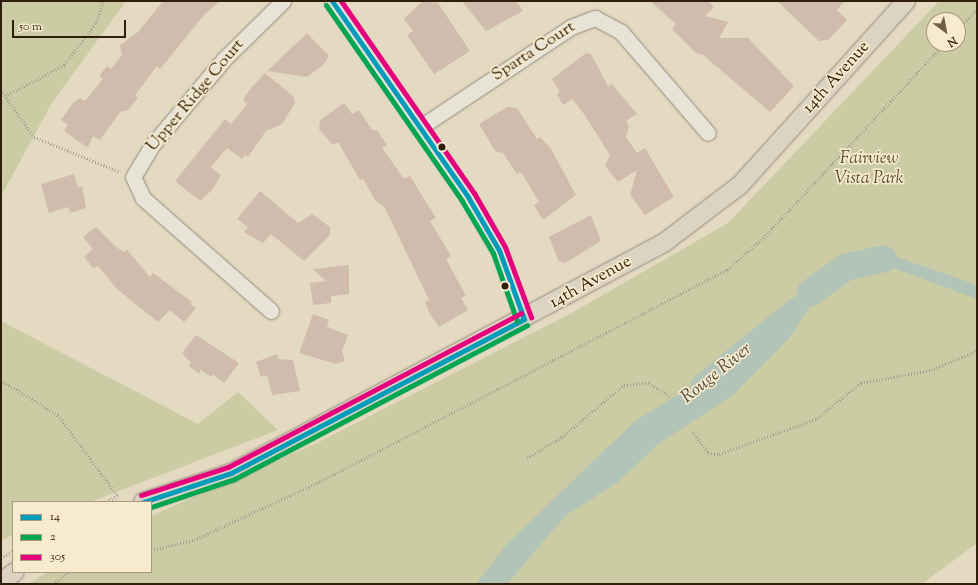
<!DOCTYPE html>
<style>
body{margin:0}
#map{position:relative;width:978px;height:585px;overflow:hidden;background:#e4d9c1;font-family:"Sorts Mill Goudy",serif}
div>[style]{position:absolute}
[style*='--x']{left:calc(var(--x)*1px);top:calc(var(--y)*1px);width:calc(var(--w)*1px);rotate:calc(var(--a)*1deg)}
.green>*{inset:0;background:#cccca4}
.water>*{inset:0;background:#b2c4b7}
.river>*{height:27px;margin:-13.5px;padding:0 13.5px;transform-origin:13.5px;border-radius:13.5px;background:#b2c4b7}
.building>*{inset:0;background:#d0bcad}
.path>*{height:2.5px;margin-top:-1.25px;transform-origin:0;background:repeating-linear-gradient(90deg,#a59f94 0 1px,transparent 0 3px)}
.roads{filter:drop-shadow(0 0 1px #948b7c) drop-shadow(0 0 1px #948b7c)}
.minor>*{height:15px;margin:-7.5px;padding:0 7.5px;transform-origin:7.5px;border-radius:7.5px;background:#e8e3d7}
.major>*{height:18px;margin:-9px;padding:0 9px;transform-origin:9px;border-radius:9px;background:#dcd3c2}
.bus-1>*{height:5px;margin:-2.5px;padding:0 2.5px;transform-origin:2.5px;border-radius:2.5px;background:#059bba}
.bus-2>*{height:5px;margin:-2.5px;padding:0 2.5px;transform-origin:2.5px;border-radius:2.5px;background:#00a651}
.bus-3>*{height:5px;margin:-2.5px;padding:0 2.5px;transform-origin:2.5px;border-radius:2.5px;background:#e5007d}
.dots>*{width:11px;height:11px;translate:-50% -50%;box-sizing:border-box;border:2px solid #f7eacd;border-radius:50%}
span{translate:-50% -50%;white-space:nowrap;text-align:center;line-height:1.15;-webkit-text-stroke:3.5px #f7eacd;paint-order:stroke}
.street-label{font-size:17px;color:#301d0a}
.park-label{font-size:17px;color:#594e31;font-style:italic}
.water-label{font-size:18px;color:#514c3d;font-style:italic}
.frame{position:absolute;inset:0;border:2px solid #301d0a;pointer-events:none}
.legend{position:absolute;left:12px;top:501px;width:140px;height:72px;box-sizing:border-box;background:#f7eacd;border:1px solid #a7987f;margin:0;padding:5px 7px;list-style:none;font-size:12px;color:#301d0a}
.legend li{display:flex;align-items:center;gap:8px;height:20px}
.legend b{width:20px;border:1px solid #a7987f}
.north{position:absolute;left:926px;top:12px;width:40px;height:40px;box-sizing:border-box;background:#f7eacd;border:1px solid #a7987f;border-radius:50%;rotate:148deg;font-size:11px;font-weight:700;line-height:16px;text-align:center;color:#301d0a}
.north::after{content:'';display:block;margin:auto;width:14px;height:18px;background:#6f5f4a;clip-path:polygon(50% 0,100% 100%,50% 72%,0 100%)}
.scale{position:absolute;left:12px;top:20px;width:114px;height:18px;box-sizing:border-box;border:2px solid #301d0a;border-top:0;padding-left:5px;font-size:12px;line-height:14px;white-space:nowrap;color:#301d0a;-webkit-text-stroke:3px #f7eacd;paint-order:stroke}
</style>
<div id="map">
<div class="green">
<i style="clip-path:polygon(1px 1px,126px 1px,52px 103px,1px 196px)"></i>
<i style="clip-path:polygon(evenodd,939px 1px,977px 1px,977px 543px,922px 584px,29px 584px,47px 572px,151px 572px,151px 516px,317px 443px,568px 315px,728px 223px,939px 1px,934px 20px,958px 20px,958px 44px,934px 44px,934px 20px)"></i>
<i style="clip-path:polygon(1px 321px,198px 424px,238px 392px,278px 430px,90px 502px,13px 502px,13px 535px,1px 540px)"></i>
</div>
<div class="water">
<i style="clip-path:polygon(877px 250px,977px 285px,977px 299px,888px 266px,866px 267px,841px 280px,812px 303px,790px 337px,733px 395px,658px 444px,618px 482px,565px 516px,507px 584px,476px 584px,507px 544px,636px 420px,689px 388px,694px 377px,789px 300px)"></i>
</div>
<div class="river">
<i style="--x:810;--y:292;--w:43;--a:-35.5"></i>
<i style="--x:845;--y:267;--w:39;--a:-13"></i>
</div>
<div class="building">
<i style="clip-path:polygon(163px 1px,220px 1px,205px 14px,160px 69px,157px 66px,135px 95px,138px 98px,128px 110px,120px 112px,100px 140px,93px 136px,88px 147px,85px 146px,64px 131px,68px 125px,61px 120px,73px 103px,80px 98px,85px 101px,103px 79px,99px 76px,107px 66px,111px 69px,122px 55px,120px 45px,138px 32px)"></i>
<i style="clip-path:polygon(423px 1px,438px 3px,470px 51px,434px 74px,407px 35px,413px 31px,404px 19px)"></i>
<i style="clip-path:polygon(462px 1px,516px 1px,523px 11px,486px 31px)"></i>
<i style="clip-path:polygon(650px 1px,708px 1px,714px 7px,705px 16px,728px 22px,719px 38px,748px 38px,794px 86px,770px 112px,702px 54px,696px 53px,672px 29px,676px 24px)"></i>
<i style="clip-path:polygon(777px 1px,845px 1px,837px 10px,847px 20px,828px 40px,819px 41px)"></i>
<i style="clip-path:polygon(307px 33px,329px 56px,324px 64px,307px 77px,267px 71px)"></i>
<i style="clip-path:polygon(586px 53px,591px 54px,608px 86px,612px 84px,637px 114px,626px 121px,629px 126px,626px 137px,637px 153px,645px 148px,674px 197px,645px 215px,630px 195px,637px 170px,618px 182px,605px 166px,610px 155px,584px 114px,572px 99px,563px 105px,557px 94px,560px 92px,552px 79px)"></i>
<i style="clip-path:polygon(265px 73px,294px 97px,295px 103px,282px 124px,266px 131px,248px 157px,245px 155px,242px 159px,227px 148px,211px 167px,221px 175px,213px 189px,200px 201px,175px 181px,225px 119px,231px 124px,247px 104px,243px 100px,250px 89px)"></i>
<i style="clip-path:polygon(344px 103px,352px 114px,359px 110px,372px 130px,377px 130px,387px 145px,382px 148px,404px 179px,410px 176px,436px 218px,430px 221px,451px 256px,446px 259px,466px 296px,461px 298px,468px 310px,439px 327px,430px 314px,425px 302px,429px 300px,385px 208px,375px 200px,363px 179px,360px 180px,338px 142px,333px 145px,319px 129px,320px 120px)"></i>
<i style="clip-path:polygon(507px 107px,517px 108px,537px 139px,540px 137px,551px 149px,576px 195px,543px 220px,534px 205px,539px 202px,521px 172px,517px 174px,503px 153px,495px 151px,479px 124px)"></i>
<i style="clip-path:polygon(74px 174px,78px 188px,82px 186px,86px 208px,70px 213px,68px 207px,49px 213px,41px 184px)"></i>
<i style="clip-path:polygon(260px 191px,298px 223px,312px 214px,330px 227px,330px 235px,304px 261px,271px 234px,263px 243px,244px 232px,248px 227px,237px 219px)"></i>
<i style="clip-path:polygon(591px 215px,601px 241px,565px 263px,559px 262px,549px 237px)"></i>
<i style="clip-path:polygon(96px 227px,116px 247px,124px 252px,127px 250px,150px 277px,153px 273px,192px 302px,190px 304px,196px 308px,184px 322px,170px 310px,158px 322px,117px 289px,98px 266px,93px 268px,84px 257px,93px 249px,83px 237px)"></i>
<i style="clip-path:polygon(349px 265px,349px 294px,331px 296px,331px 303px,313px 305px,310px 283px,326px 281px,313px 269px)"></i>
<i style="clip-path:polygon(313px 314px,329px 320px,327px 327px,348px 335px,342px 351px,345px 361px,336px 364px,299px 353px)"></i>
<i style="clip-path:polygon(196px 335px,239px 363px,224px 383px,213px 374px,211px 377px,201px 370px,199px 374px,189px 366px,191px 363px,182px 353px)"></i>
<i style="clip-path:polygon(277px 354px,278px 359px,293px 360px,300px 391px,272px 395px,267px 375px,261px 377px,256px 362px)"></i>
</div>
<div class="path">
<i style="--x:958;--y:29;--w:28;--a:-46"></i>
<i style="--x:1;--y:90;--w:57;--a:54.9"></i>
<i style="--x:34;--y:137;--w:93;--a:22.1"></i>
<i style="--x:5;--y:96;--w:67;--a:-27.7"></i>
<i style="--x:64;--y:65;--w:53;--a:-52.7"></i>
<i style="--x:96;--y:23;--w:23;--a:-72"></i>
<i style="--x:1;--y:380;--w:67;--a:31.6"></i>
<i style="--x:58;--y:415;--w:101;--a:53.5"></i>
<i style="--x:118;--y:496;--w:13;--a:151"></i>
<i style="--x:693;--y:432;--w:26;--a:54"></i>
<i style="--x:708;--y:453;--w:11;--a:5"></i>
<i style="--x:719;--y:454;--w:103;--a:-19.8"></i>
<i style="--x:816;--y:419;--w:58;--a:-38.7"></i>
<i style="--x:861;--y:383;--w:71;--a:-10.5"></i>
<i style="--x:931;--y:370;--w:50;--a:-22.4"></i>
<i style="--x:527;--y:458;--w:41;--a:-31"></i>
<i style="--x:562;--y:437;--w:81;--a:-40"></i>
<i style="--x:624;--y:385;--w:25;--a:-5"></i>
<i style="--x:649;--y:383;--w:25;--a:32"></i>
<i style="--x:151;--y:550;--w:44;--a:-13.1"></i>
<i style="--x:194;--y:540;--w:140;--a:-24.9"></i>
<i style="--x:321;--y:481;--w:458;--a:-27.5"></i>
<i style="--x:727;--y:270;--w:48;--a:-41.6"></i>
<i style="--x:763;--y:238;--w:265;--a:-47"></i>
<i style="--x:1;--y:558;--w:14;--a:-30"></i>
<i style="--x:53;--y:584;--w:20;--a:-37"></i>
</div>
<div class="roads">
<div class="minor">
<i style="--x:332;--y:1;--w:239;--a:55.2"></i>
<i style="--x:468;--y:197;--w:61;--a:59.7"></i>
<i style="--x:499;--y:250;--w:73;--a:70.1"></i>
<i style="--x:419;--y:128;--w:182;--a:-33.6"></i>
<i style="--x:571;--y:27;--w:26;--a:-21"></i>
<i style="--x:595;--y:18;--w:30;--a:28"></i>
<i style="--x:621;--y:32;--w:133;--a:49.3"></i>
<i style="--x:271;--y:311;--w:171;--a:-138.6"></i>
<i style="--x:143;--y:198;--w:23;--a:-115"></i>
<i style="--x:133;--y:177;--w:39;--a:-59"></i>
<i style="--x:153;--y:144;--w:111;--a:-50.1"></i>
<i style="--x:224;--y:59;--w:83;--a:-44.5"></i>
</div>
<div class="major">
<i style="--x:143;--y:502;--w:93;--a:-18.2"></i>
<i style="--x:231;--y:473;--w:492;--a:-28"></i>
<i style="--x:665;--y:242;--w:94;--a:-37.2"></i>
<i style="--x:740;--y:185;--w:248;--a:-47.9"></i>
<i style="--x:1;--y:582;--w:17;--a:-36"></i>
</div>
</div>
<div class="bus-1">
<i style="--x:332;--y:1;--w:239;--a:55.2"></i>
<i style="--x:468;--y:197;--w:61;--a:59.7"></i>
<i style="--x:499;--y:250;--w:73;--a:70.1"></i>
<i style="--x:143;--y:502;--w:93;--a:-18.2"></i>
<i style="--x:231;--y:473;--w:331;--a:-27.7"></i>
</div>
<div class="bus-2">
<i style="--x:326;--y:5;--w:239;--a:55.2"></i>
<i style="--x:462;--y:201;--w:61;--a:59.2"></i>
<i style="--x:493;--y:253;--w:72;--a:70.6"></i>
<i style="--x:151;--y:507;--w:88;--a:-18.6"></i>
<i style="--x:234;--y:479;--w:331;--a:-27.7"></i>
</div>
<div class="bus-3">
<i style="--x:341;--y:1;--w:234;--a:55.3"></i>
<i style="--x:474;--y:193;--w:62;--a:60.1"></i>
<i style="--x:505;--y:247;--w:75;--a:69.6"></i>
<i style="--x:141;--y:495;--w:91;--a:-17.8"></i>
<i style="--x:228;--y:467;--w:331;--a:-27.7"></i>
</div>
<div class="dots">
<i style="left:442px;top:147px;background:#301d0a"></i>
<i style="left:505px;top:286px;background:#301d0a"></i>
</div>
<div class="street-label">
<span style="left:534px;top:52px;rotate:-33deg">Sparta Court</span>
<span style="left:837px;top:78px;rotate:-48deg">14th Avenue</span>
<span style="left:196px;top:96px;rotate:-50deg">Upper Ridge Court</span>
<span style="left:591px;top:283px;rotate:-29deg">14th Avenue</span>
</div>
<div class="park-label">
<span style="left:869px;top:170px">Fairview<br>Vista Park</span>
</div>
<div class="water-label">
<span style="left:717px;top:374px;rotate:-39deg">Rouge River</span>
</div>
<div class="frame"></div>
<ul class="legend">
<li><b style="height:5px;background:#059bba"></b>14</li>
<li><b style="height:5px;background:#00a651"></b>2</li>
<li><b style="height:5px;background:#e5007d"></b>305</li>
</ul>
<div class="north">N</div>
<div class="scale">50 m</div>
</div>
